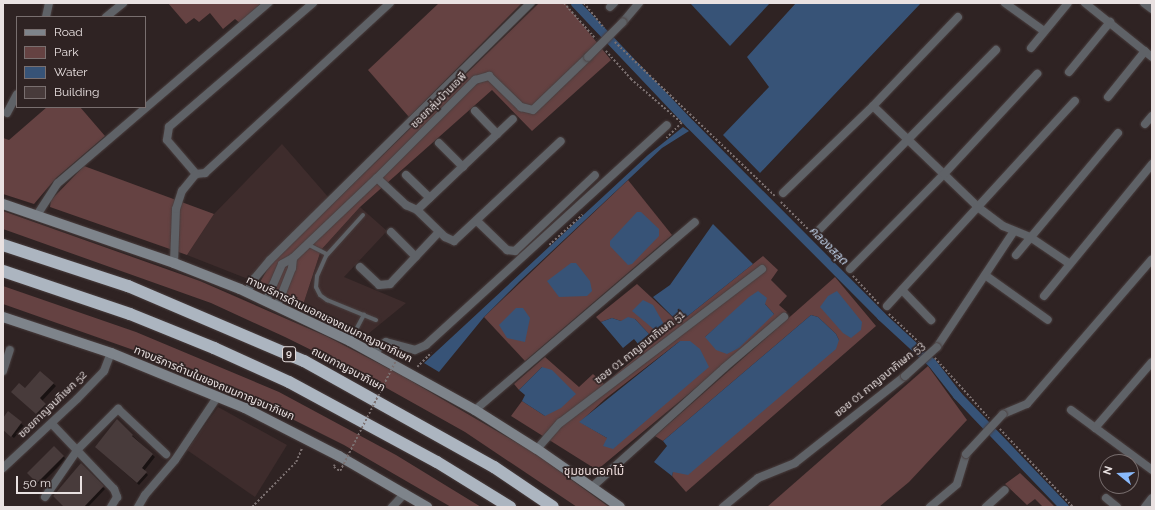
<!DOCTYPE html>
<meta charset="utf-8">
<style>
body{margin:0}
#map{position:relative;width:1155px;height:510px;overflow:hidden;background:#2f2323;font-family:Raleway,"Noto Sans Thai",sans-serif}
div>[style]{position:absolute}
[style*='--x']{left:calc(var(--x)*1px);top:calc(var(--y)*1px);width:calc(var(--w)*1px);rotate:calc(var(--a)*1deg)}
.built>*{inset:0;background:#3e2c2c}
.green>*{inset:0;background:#654242}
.water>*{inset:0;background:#375377}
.shadow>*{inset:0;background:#0007}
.canal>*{height:9px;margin:-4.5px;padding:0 4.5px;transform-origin:4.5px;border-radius:4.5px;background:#375377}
.building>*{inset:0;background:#483b3b}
.path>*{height:1.5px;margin-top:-0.75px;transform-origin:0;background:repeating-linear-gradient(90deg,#7b7070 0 2px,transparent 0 4px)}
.roads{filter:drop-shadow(0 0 1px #493e3e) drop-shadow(0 0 1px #493e3e)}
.lane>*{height:4px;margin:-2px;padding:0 2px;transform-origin:2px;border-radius:2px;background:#5f6267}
.street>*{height:8px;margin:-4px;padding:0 4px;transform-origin:4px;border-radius:4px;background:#5f6267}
.secondary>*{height:10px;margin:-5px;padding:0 5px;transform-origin:5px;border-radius:5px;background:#7e848b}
.highway>*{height:12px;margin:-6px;padding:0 6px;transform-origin:6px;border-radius:6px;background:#acb5c0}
.path-bridge>*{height:1.5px;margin-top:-0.75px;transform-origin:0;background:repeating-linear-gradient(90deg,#7b7070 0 2px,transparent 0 4px)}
.bridges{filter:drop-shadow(0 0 1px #493e3e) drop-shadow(0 0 1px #493e3e)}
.street-bridge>*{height:8px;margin:-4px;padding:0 4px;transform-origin:4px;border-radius:4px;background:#5f6267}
span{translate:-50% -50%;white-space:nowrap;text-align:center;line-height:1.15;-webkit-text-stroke:3.5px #2f2323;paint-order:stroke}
.shield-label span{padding:1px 3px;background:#2f2323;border:1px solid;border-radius:3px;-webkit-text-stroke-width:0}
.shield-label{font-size:10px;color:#e9e1e1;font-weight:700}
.street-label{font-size:11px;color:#e9e1e1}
.water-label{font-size:12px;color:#c7daf3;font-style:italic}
.neighbourhood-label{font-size:12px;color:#ebdad9}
.frame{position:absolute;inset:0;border:4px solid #e9e1e1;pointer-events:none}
.legend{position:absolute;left:16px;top:16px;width:130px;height:92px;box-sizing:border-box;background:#2f2323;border:1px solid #796f6f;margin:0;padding:5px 7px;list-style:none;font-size:12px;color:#e9e1e1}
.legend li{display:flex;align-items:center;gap:8px;height:20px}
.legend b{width:20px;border:1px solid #796f6f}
.north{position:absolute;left:1099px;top:454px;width:40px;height:40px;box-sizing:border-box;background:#2f2323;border:1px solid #796f6f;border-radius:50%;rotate:288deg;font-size:11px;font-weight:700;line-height:16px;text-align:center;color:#e9e1e1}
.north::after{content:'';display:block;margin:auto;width:14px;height:18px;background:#89bafc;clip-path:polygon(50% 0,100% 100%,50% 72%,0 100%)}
.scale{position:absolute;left:16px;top:476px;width:66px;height:18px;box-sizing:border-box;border:2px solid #e9e1e1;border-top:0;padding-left:5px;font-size:12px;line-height:14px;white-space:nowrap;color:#e9e1e1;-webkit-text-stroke:3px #2f2323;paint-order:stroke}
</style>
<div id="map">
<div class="built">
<i style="clip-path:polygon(282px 144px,329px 198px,248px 279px,187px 255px,214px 214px)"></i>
<i style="clip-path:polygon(360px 207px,387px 231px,344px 277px,406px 303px,368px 334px,303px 305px,321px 250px)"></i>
<i style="clip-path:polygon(218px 407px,287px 445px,255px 497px,187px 450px)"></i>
</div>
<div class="green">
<i style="clip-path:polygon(168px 3px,261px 3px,240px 23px,235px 19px,223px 29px,210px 13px,199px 22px,194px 18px,186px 24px)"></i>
<i style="clip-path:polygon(439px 3px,522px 3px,409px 117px,368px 70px)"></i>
<i style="clip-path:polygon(539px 3px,565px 3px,611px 60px,532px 131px,492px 90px,360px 207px,321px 250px,303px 305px,257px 287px,270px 265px)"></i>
<i style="clip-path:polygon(47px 107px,80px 107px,105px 136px,56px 178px,34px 204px,3px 194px,3px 138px,9px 140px)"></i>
<i style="clip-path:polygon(84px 166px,214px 214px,187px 255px,50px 207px,51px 200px)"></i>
<i style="clip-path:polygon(628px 180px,672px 235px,525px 361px,484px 317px)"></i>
<i style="clip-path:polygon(3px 211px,200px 281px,328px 337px,401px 375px,536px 454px,609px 507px,577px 507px,465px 432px,374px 381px,285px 337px,211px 303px,3px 229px)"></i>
<i style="clip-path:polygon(evenodd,763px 256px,778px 270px,771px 280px,787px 296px,779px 305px,787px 312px,597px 470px,511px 416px,522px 401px,545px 416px,542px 367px,519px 390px,514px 384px,545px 357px,579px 387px,593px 374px,604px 384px,658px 339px,652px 332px,649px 334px,635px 319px,621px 321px,612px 318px,601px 322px,596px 317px,637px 284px,679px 323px,763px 256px,752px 296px,765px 304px,774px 314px,705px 337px,752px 296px,763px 256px,680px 341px,607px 438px,580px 422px,605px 399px,680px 341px)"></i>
<i style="clip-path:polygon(835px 277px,876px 326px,686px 492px,672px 476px,673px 472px,839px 340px,836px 334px,818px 317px,811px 315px,663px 441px,655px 436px)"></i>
<i style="clip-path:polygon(3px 286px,136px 332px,279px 392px,396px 455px,481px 507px,451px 507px,344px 445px,248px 397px,142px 353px,3px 304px)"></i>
<i style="clip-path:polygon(928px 366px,967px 420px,909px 482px,879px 507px,767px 507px)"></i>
<i style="clip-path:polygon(1020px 473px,1044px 496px,1055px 507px,1043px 507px,1035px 499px,1027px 505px,1005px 484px)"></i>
</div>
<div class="water">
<i style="clip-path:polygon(690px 3px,770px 3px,730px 46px)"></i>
<i style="clip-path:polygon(796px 3px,921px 3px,760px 173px,723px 135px,769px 87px,747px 57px)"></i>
<i style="clip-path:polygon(683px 127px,689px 131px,662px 148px,519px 282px,484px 317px,439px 372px,424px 363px,648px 155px)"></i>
<i style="clip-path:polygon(637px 212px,641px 212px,659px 229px,659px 236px,632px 264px,628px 265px,610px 246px,610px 241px)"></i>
<i style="clip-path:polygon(713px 224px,753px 264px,679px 323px,653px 297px,670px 285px)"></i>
<i style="clip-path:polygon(571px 263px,576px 263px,590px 281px,592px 291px,587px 296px,559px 297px,547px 281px)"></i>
<i style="clip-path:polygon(758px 291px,767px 298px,765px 304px,774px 314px,739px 348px,727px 354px,716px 350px,705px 337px,749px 297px)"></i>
<i style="clip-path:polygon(837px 291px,862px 322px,861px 330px,851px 338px,843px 333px,820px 307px,828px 296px)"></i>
<i style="clip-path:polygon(643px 300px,653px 305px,666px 328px,662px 333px,657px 332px,632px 311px)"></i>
<i style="clip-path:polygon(516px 308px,523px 308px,530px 318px,525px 342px,507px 338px,499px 325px)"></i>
<i style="clip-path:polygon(811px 315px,818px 317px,836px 334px,839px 340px,836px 349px,688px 475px,673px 472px,672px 476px,654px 462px,667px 446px,663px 441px)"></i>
<i style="clip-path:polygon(628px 317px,635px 319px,649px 334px,638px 344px,634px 339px,623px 348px,601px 322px,612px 318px,621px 321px)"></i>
<i style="clip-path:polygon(680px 341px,690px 341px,700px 349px,709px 367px,613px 449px,603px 446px,607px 438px,579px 422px)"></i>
<i style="clip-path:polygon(542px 367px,552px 370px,576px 394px,561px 408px,545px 416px,522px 401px,525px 395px,519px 390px)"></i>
</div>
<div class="shadow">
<i style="clip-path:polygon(40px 372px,56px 386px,42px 401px,47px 407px,39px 416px,13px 392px,25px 389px)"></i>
<i style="clip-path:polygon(8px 413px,24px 426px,14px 438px,3px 430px,3px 419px)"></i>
<i style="clip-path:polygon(117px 421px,155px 457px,144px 471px,148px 475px,139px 485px,99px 450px)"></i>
<i style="clip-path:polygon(54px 447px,66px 459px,40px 485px,29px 473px)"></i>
<i style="clip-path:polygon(81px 464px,105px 489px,88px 507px,66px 507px)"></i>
</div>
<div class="canal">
<i style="--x:575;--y:3;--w:167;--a:46.5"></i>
<i style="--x:690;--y:124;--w:271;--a:45.1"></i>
<i style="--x:881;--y:316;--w:69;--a:42.7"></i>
<i style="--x:932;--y:363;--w:41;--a:52"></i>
<i style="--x:957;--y:395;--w:155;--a:46.3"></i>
</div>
<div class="building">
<i style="clip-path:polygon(40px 371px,54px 383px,40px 398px,46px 404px,36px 414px,11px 392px,19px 383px,25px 388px)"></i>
<i style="clip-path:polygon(8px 411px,22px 422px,11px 437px,3px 430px,3px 418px)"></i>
<i style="clip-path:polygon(117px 419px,133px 435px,132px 436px,153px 454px,142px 468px,147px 472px,137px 483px,95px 447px)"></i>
<i style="clip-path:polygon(54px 446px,64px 456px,37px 483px,27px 473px)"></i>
<i style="clip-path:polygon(81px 463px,104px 486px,84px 507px,64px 507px,53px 496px)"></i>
</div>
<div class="path">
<i style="--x:564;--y:3;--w:48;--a:48.4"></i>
<i style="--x:584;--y:3;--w:32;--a:51"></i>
<i style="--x:615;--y:42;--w:222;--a:43.9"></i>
<i style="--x:606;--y:51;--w:38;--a:48"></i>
<i style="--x:631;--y:79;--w:67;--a:40.8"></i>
<i style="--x:682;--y:123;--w:23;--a:135"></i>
<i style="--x:781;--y:202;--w:40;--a:45"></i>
<i style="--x:817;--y:239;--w:36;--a:46"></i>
<i style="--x:549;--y:245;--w:45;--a:-42.3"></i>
<i style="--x:853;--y:276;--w:38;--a:47"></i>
<i style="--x:889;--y:314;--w:48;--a:43.3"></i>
<i style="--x:935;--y:358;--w:81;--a:48"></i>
<i style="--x:417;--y:367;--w:20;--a:-45"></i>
<i style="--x:1000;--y:429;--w:107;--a:46.9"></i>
<i style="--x:335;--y:465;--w:2;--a:117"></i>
<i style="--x:334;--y:467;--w:7;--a:34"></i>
<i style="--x:252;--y:507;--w:63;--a:-45.6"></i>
<i style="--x:296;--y:462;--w:15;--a:-67"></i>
</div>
<div class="roads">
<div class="lane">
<i style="--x:363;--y:215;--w:55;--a:132.1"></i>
<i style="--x:326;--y:256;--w:22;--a:114"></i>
<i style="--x:317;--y:276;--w:11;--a:95"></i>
<i style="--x:316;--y:287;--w:9;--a:63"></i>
<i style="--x:320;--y:295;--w:9;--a:36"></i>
<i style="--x:327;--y:300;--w:53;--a:22.2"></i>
<i style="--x:307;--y:244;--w:22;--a:27"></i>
<i style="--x:350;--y:341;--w:30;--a:-62"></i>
</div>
<div class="street">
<i style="--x:313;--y:3;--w:190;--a:139.3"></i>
<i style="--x:169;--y:127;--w:13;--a:99"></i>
<i style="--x:167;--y:140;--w:45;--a:49.5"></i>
<i style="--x:196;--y:174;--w:9;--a:-6"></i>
<i style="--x:205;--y:173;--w:251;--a:-42.6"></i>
<i style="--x:1005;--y:3;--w:48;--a:35.7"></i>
<i style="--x:1085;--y:3;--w:86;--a:38.9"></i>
<i style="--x:1144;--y:3;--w:10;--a:37"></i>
<i style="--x:610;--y:7;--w:6;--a:-45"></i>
<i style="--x:46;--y:17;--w:14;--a:-78"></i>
<i style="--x:106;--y:17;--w:22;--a:-39"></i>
<i style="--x:623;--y:22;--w:25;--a:-50"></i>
<i style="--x:1031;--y:48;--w:58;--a:-50.6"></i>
<i style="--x:1069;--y:72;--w:65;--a:-50.6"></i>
<i style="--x:1108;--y:97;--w:59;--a:-51.2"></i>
<i style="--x:873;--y:106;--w:147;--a:43.9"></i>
<i style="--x:979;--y:208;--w:30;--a:37"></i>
<i style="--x:1003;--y:226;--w:29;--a:22"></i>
<i style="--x:1030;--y:237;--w:48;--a:34"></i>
<i style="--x:475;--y:111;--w:32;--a:46"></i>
<i style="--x:7;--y:113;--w:21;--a:-62"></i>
<i style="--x:1145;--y:124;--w:11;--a:-49"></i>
<i style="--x:439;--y:143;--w:34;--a:45"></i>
<i style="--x:406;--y:175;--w:33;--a:44"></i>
<i style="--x:377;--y:178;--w:40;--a:43"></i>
<i style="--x:406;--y:205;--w:12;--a:24"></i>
<i style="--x:417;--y:210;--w:39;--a:44"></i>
<i style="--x:445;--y:237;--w:10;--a:24"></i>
<i style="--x:454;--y:241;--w:146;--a:-43.1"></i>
<i style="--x:783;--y:193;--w:125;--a:-44"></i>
<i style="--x:873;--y:106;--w:123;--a:-46.3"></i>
<i style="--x:417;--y:210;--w:132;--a:-43.5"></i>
<i style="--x:37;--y:215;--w:38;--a:-57"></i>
<i style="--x:58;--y:183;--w:277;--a:-40.6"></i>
<i style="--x:477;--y:221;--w:42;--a:44"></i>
<i style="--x:507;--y:250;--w:8;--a:7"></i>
<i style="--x:515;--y:251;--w:110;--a:-43.5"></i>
<i style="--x:818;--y:231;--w:254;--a:-45.5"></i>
<i style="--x:391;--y:232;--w:35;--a:45"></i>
<i style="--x:1016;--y:255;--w:159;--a:-50.1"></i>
<i style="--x:174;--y:263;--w:54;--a:-87.9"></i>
<i style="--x:176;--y:209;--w:19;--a:-72"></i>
<i style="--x:182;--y:191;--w:22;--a:-51"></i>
<i style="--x:360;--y:267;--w:26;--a:43"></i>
<i style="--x:379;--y:285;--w:11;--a:-5"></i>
<i style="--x:390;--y:284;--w:71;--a:-46.7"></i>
<i style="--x:850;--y:269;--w:134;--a:-45.3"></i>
<i style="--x:944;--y:174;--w:137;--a:-47.1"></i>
<i style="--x:985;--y:275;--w:77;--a:35.5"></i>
<i style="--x:902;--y:290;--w:42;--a:46"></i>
<i style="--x:247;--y:292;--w:15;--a:-62"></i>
<i style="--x:254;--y:279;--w:25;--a:-50"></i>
<i style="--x:270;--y:260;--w:366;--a:-44.6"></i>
<i style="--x:1044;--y:296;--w:171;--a:-50.7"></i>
<i style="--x:266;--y:301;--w:40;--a:-66.6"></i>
<i style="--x:282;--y:264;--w:13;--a:-29"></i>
<i style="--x:293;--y:258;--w:116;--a:-43.6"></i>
<i style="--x:377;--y:178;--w:139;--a:-45"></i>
<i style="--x:475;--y:80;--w:15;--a:-16"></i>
<i style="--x:489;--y:76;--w:45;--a:44.1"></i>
<i style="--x:521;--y:107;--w:12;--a:14"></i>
<i style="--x:533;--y:110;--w:76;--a:-43.9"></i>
<i style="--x:277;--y:306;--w:41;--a:-68.5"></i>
<i style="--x:292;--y:268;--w:10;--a:-84"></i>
<i style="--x:887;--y:306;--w:278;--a:-47.5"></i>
<i style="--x:937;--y:347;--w:139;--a:-56.4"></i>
<i style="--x:375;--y:354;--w:9;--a:-58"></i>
<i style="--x:380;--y:346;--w:7;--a:-34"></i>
<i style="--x:386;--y:342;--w:30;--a:15"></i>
<i style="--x:415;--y:350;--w:12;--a:-24"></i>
<i style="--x:426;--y:345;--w:326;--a:-42.4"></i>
<i style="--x:3;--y:371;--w:22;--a:-72"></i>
<i style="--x:475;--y:410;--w:289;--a:-40.5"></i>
<i style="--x:1071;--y:410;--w:101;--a:36.5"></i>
<i style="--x:1003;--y:414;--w:26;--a:-23"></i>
<i style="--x:1027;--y:404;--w:191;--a:-49.2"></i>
<i style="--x:52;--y:424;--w:90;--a:46.4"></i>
<i style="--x:114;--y:489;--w:9;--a:69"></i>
<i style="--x:117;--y:497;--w:12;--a:121"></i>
<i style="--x:1095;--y:428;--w:87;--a:-49.2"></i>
<i style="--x:537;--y:449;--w:35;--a:-49"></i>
<i style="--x:560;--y:423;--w:254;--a:-37.3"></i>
<i style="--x:3;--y:468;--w:101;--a:-43"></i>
<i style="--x:77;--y:399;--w:39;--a:-46"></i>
<i style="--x:104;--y:371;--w:19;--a:-69"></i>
<i style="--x:592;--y:487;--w:178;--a:-42"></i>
<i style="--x:724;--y:368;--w:79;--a:-40.4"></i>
<i style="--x:45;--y:497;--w:58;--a:-55.5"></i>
<i style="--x:78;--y:449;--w:57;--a:-45"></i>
<i style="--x:118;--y:409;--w:66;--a:43.2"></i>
<i style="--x:1106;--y:498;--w:14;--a:39"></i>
<i style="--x:138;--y:507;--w:14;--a:-60"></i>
<i style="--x:145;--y:495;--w:46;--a:-49.4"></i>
<i style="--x:175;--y:460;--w:77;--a:-56.1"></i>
<i style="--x:392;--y:507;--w:19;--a:-47"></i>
<i style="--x:723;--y:507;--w:45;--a:-39.6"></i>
<i style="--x:758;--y:478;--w:40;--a:-22"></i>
<i style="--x:795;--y:463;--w:140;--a:-38.3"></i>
<i style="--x:930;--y:507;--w:35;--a:-40"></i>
<i style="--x:957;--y:484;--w:31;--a:-73"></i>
<i style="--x:986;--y:507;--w:25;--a:-42"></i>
<i style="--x:1145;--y:507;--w:11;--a:-52"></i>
</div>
<div class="secondary">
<i style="--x:3;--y:204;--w:181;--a:19"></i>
<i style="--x:174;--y:263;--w:71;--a:21.5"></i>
<i style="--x:240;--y:289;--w:122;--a:25.3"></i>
<i style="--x:350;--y:341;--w:143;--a:28.9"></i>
<i style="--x:475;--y:410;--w:73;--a:32.2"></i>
<i style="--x:537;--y:449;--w:101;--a:34.9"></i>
<i style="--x:3;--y:317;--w:114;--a:18.4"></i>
<i style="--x:111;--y:353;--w:145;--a:22.3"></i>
<i style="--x:245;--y:408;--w:106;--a:27.1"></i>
<i style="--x:339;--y:456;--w:102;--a:30.1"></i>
</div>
<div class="highway">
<i style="--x:3;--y:245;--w:132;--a:18.2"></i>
<i style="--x:128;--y:286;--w:191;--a:23.1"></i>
<i style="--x:304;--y:361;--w:218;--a:29.2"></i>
<i style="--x:494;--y:467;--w:71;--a:34.1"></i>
<i style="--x:3;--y:271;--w:134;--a:18.7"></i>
<i style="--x:130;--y:314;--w:91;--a:22"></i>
<i style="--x:214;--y:348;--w:82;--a:24.4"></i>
<i style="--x:289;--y:382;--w:168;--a:28.4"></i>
<i style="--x:437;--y:462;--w:86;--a:31.7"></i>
</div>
</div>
<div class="path-bridge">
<i style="--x:340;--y:471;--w:124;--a:-63.2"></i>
</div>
<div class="bridges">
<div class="street-bridge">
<i style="--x:588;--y:57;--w:49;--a:-45"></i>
<i style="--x:905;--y:376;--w:43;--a:-42.2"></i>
<i style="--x:966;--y:454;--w:54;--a:-47.2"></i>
</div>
</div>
<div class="shield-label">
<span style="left:289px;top:354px">9</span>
</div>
<div class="street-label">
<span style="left:439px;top:101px;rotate:-45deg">ซอยกลุ่มบ้านเอพี</span>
<span style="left:329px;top:320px;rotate:26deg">ทางบริการด้านนอกของถนนกาญจนาภิเษก</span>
<span style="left:640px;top:348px;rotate:-38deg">ซอย 01 กาญจนากิเษก 51</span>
<span style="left:348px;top:370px;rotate:28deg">ถนนกาญจนาภิเษก</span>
<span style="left:880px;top:380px;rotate:-39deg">ซอย 01 กาญจนากิเษก 53</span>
<span style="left:214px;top:384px;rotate:23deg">ทางบริการด้านในของถนนกาญจนาภิเษก</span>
<span style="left:53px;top:405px;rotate:-44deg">ซอยกาญจนภิเษก 52</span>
</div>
<div class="water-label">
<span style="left:828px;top:246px;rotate:45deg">คลองสลุด</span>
</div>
<div class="neighbourhood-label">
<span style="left:594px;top:472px">ชุมชนดอกไม้</span>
</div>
<div class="frame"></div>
<ul class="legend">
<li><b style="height:5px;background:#7e848b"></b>Road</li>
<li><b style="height:11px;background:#654242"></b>Park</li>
<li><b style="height:11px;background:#375377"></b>Water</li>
<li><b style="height:11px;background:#483b3b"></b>Building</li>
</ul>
<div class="north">N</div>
<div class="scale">50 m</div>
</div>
